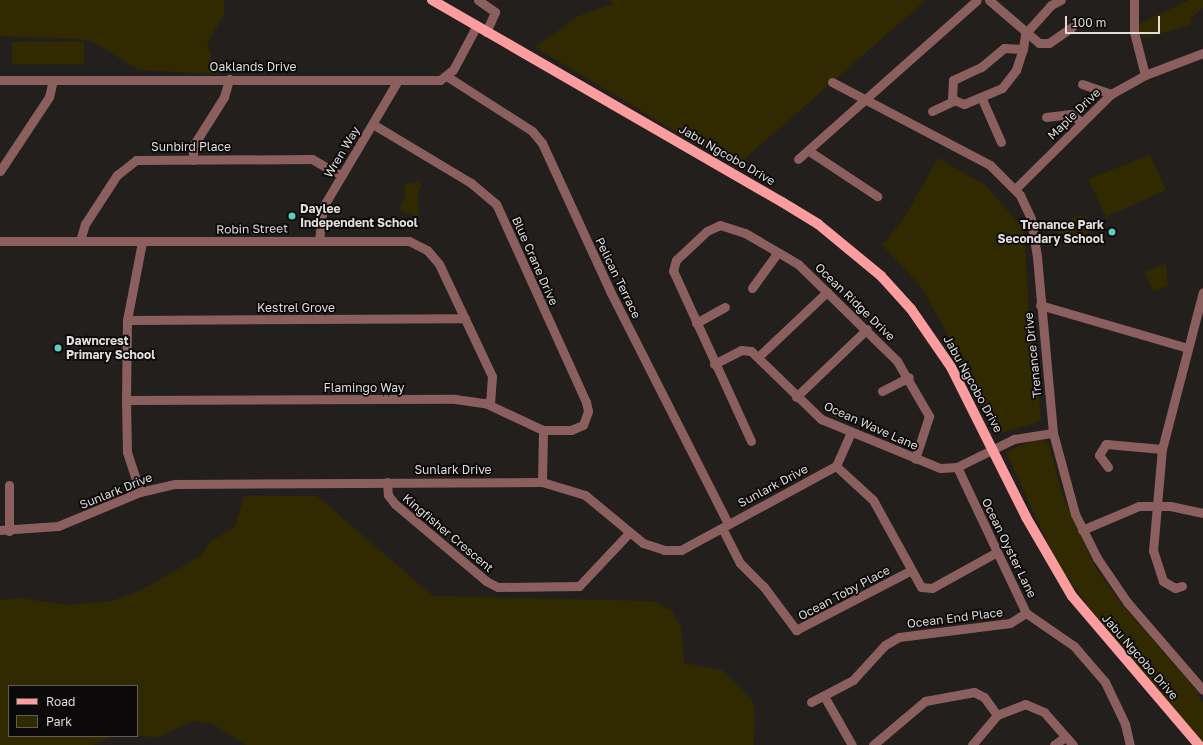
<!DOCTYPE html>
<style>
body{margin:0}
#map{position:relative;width:1203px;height:745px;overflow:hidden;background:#231f1d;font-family:"Golos Text",sans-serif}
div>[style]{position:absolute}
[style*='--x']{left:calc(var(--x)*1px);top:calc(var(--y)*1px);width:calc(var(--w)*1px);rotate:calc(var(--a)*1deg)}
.green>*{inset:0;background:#312a00}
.minor>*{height:9px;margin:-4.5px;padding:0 4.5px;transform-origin:4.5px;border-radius:4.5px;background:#8c5f5f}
.major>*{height:10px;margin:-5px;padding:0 5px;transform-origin:5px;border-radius:5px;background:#fb9c9f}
.dots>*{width:11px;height:11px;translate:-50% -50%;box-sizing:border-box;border:2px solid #0b0909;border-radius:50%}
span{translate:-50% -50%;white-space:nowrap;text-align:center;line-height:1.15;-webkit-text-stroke:3.5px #0b0909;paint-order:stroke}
.street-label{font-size:12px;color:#dfdcdb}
.poi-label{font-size:12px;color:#dfdcdb;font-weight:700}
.left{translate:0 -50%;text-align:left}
.right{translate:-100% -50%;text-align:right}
.legend{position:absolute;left:8px;top:685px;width:130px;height:52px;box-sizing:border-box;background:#0b0909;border:1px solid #605d5d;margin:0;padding:5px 7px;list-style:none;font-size:12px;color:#dfdcdb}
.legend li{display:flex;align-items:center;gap:8px;height:20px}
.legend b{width:20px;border:1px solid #605d5d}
.scale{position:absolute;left:1065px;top:16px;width:95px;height:18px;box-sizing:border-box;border:2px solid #dfdcdb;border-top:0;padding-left:5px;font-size:12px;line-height:14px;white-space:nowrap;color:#dfdcdb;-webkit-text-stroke:3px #0b0909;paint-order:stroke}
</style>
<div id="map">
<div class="green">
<i style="clip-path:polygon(0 0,224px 0,224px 15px,207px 43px,216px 74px,139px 70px,93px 42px,80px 39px,0 36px)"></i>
<i style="clip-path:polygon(610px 0,926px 0,735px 167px,535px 47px,578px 16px,613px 4px)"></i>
<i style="clip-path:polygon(1189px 0,1203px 0,1203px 8px,1190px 19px,1194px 23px,1147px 38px,1137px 35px,1137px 25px)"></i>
<i style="clip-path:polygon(12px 42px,84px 42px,84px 64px,12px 64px)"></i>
<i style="clip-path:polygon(1150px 155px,1166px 190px,1106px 217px,1088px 179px)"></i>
<i style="clip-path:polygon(938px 158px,985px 185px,1024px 229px,1029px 314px,1035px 345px,1041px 421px,1001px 433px,922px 288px,882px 245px,903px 220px)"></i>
<i style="clip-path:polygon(416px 181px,421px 184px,417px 198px,420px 214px,416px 216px,399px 210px,405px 195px,404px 186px,411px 182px,414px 184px)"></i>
<i style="clip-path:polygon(1081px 214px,1091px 232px,1065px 247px,1055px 228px)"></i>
<i style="clip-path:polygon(1166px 263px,1168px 286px,1153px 291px,1145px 272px)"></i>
<i style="clip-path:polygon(1036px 439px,1044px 440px,1049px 445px,1062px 494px,1095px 566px,1119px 601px,1194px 687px,1203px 703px,1203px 743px,1103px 627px,1057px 563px,1006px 452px)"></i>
<i style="clip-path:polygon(244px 496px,317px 496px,433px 596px,652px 601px,671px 610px,681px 627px,684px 663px,722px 670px,752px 700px,755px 714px,754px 745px,246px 745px,213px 724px,193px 721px,157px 738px,137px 735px,137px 686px,9px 686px,9px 736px,113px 736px,93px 745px,0 745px,0 600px,19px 598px,68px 605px,112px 601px,142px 590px,200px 556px,211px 541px,235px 527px)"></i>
</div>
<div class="minor">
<i style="--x:478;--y:0;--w:21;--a:35"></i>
<i style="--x:495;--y:12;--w:22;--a:114"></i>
<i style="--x:989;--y:0;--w:66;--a:40.7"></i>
<i style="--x:1039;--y:43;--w:10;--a:0"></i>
<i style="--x:1049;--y:43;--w:28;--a:-35"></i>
<i style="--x:1134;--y:0;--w:32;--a:90"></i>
<i style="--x:1134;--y:32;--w:44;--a:75.7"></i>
<i style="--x:1023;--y:49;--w:19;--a:-177"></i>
<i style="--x:1004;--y:48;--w:30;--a:140"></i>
<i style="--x:981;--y:67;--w:31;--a:155"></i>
<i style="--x:953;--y:80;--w:19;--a:93"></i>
<i style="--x:952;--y:99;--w:13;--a:23"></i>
<i style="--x:964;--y:104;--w:41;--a:-22.8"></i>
<i style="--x:1002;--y:88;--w:23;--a:-52"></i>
<i style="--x:1016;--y:70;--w:22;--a:-72"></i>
<i style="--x:1023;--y:49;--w:15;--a:-82"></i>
<i style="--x:1025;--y:34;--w:39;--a:-48"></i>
<i style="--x:1051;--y:5;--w:11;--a:-27"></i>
<i style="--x:448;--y:77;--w:100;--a:32.7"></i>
<i style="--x:532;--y:131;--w:16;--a:50"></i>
<i style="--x:542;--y:143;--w:165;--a:65.3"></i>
<i style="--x:611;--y:293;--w:259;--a:63.1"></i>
<i style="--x:0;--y:80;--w:440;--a:0"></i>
<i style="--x:440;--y:80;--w:16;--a:-38"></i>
<i style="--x:453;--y:70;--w:49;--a:-61.9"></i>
<i style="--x:832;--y:82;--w:178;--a:27.7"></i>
<i style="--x:990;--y:165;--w:42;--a:45"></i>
<i style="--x:1020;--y:195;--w:26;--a:65"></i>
<i style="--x:1031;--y:219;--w:38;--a:81"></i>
<i style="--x:1037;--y:257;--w:177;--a:84.8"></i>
<i style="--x:1053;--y:433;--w:84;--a:74.8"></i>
<i style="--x:1075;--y:514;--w:49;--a:63.4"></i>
<i style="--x:1097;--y:558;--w:53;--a:55.7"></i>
<i style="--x:1127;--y:602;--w:116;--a:49.2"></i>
<i style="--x:1082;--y:84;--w:31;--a:19"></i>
<i style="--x:982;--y:99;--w:47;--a:66.2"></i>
<i style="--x:932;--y:111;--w:23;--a:-25"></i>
<i style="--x:1046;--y:117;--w:25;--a:-7"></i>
<i style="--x:1071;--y:114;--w:11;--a:38"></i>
<i style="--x:809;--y:151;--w:82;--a:33.5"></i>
<i style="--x:798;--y:159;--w:239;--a:-41.6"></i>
<i style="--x:193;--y:160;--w:14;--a:-90"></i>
<i style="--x:193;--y:146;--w:58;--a:-57.7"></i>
<i style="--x:224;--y:97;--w:19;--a:-74"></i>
<i style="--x:0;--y:171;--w:89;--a:-56.5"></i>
<i style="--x:49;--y:97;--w:17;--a:-77"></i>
<i style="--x:1016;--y:188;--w:134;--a:-44.7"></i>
<i style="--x:1111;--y:94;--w:39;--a:-29"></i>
<i style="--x:1145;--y:75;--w:62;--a:-20.8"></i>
<i style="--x:319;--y:240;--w:33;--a:-83"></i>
<i style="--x:323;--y:207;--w:147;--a:-59.4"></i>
<i style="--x:0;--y:241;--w:409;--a:0"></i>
<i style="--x:409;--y:241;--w:20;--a:27"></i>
<i style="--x:427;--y:250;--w:18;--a:49"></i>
<i style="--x:439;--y:264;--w:124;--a:64.7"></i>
<i style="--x:492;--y:376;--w:29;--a:94"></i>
<i style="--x:80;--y:241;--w:18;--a:-74"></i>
<i style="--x:85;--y:224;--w:59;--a:-56.9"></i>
<i style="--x:117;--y:175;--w:24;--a:-38"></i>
<i style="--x:136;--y:160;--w:176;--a:-0.3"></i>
<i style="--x:312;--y:159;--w:34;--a:30"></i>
<i style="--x:752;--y:288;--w:44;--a:-54.2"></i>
<i style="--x:1040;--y:305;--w:154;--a:16.2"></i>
<i style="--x:127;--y:320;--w:338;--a:-0.3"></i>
<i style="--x:696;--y:323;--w:33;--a:-29"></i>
<i style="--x:758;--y:357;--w:95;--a:-43.3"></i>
<i style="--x:714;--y:364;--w:30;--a:-27"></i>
<i style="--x:741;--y:350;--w:10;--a:6"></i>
<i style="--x:751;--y:351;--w:98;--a:44.2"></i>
<i style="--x:821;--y:419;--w:129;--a:22.4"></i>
<i style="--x:940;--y:468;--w:17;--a:-3"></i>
<i style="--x:957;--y:467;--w:64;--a:-26.2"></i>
<i style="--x:1014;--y:439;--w:39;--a:-9"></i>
<i style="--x:882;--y:391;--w:30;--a:-27"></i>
<i style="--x:796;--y:397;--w:98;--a:-43.8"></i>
<i style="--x:126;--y:400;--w:329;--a:-0.2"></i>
<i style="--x:455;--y:399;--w:30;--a:8"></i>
<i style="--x:485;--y:403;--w:64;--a:25"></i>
<i style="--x:543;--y:430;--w:28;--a:0"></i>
<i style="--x:571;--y:430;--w:13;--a:-23"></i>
<i style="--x:583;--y:425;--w:15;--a:-70"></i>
<i style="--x:588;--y:411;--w:9;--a:-103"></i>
<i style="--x:586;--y:402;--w:217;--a:-114.4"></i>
<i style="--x:496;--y:204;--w:33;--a:-140"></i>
<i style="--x:471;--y:183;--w:114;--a:-149"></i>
<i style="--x:751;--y:441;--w:187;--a:-114.6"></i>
<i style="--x:673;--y:271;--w:11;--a:-75"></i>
<i style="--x:676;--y:260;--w:42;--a:-43.1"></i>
<i style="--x:707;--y:231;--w:14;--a:-25"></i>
<i style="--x:720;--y:225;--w:26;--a:18"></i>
<i style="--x:745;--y:233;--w:61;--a:30.3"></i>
<i style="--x:798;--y:264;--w:139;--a:44.4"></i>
<i style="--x:897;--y:361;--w:64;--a:59.8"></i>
<i style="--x:929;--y:416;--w:45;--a:108"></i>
<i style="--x:836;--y:466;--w:50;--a:42.6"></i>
<i style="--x:873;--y:500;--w:99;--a:61.1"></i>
<i style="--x:921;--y:587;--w:11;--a:5"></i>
<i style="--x:932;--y:588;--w:74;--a:-29"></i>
<i style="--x:957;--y:467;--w:161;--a:64.7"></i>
<i style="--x:1026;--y:613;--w:58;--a:34.5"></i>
<i style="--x:1074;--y:646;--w:48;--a:49.3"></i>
<i style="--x:1105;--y:682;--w:47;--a:64.5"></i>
<i style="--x:1125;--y:724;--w:22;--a:77"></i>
<i style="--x:1108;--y:467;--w:15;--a:-127"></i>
<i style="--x:1099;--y:455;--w:13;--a:-58"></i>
<i style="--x:1106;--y:444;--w:56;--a:5.1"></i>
<i style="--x:387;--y:482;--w:13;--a:86"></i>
<i style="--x:388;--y:495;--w:11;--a:52"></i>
<i style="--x:395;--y:504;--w:119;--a:40.2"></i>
<i style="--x:486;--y:581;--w:13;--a:27"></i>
<i style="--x:498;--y:587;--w:81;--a:-0.7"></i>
<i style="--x:579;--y:586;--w:73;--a:-46.7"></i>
<i style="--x:542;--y:482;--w:52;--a:-88.9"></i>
<i style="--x:140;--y:492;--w:42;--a:-108"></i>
<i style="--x:127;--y:452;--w:52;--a:-91.1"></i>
<i style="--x:126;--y:400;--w:80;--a:-89.3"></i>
<i style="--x:127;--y:320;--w:79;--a:-79.1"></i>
<i style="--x:722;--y:528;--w:39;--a:63"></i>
<i style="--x:740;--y:563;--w:34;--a:45"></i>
<i style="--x:764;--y:587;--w:54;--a:53.3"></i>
<i style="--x:796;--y:630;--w:128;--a:-27.4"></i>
<i style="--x:0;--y:530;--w:58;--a:-3.9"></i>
<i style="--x:58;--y:526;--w:89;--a:-22.5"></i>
<i style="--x:140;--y:492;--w:37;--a:-13"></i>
<i style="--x:176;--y:484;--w:366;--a:-0.3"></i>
<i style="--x:542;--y:482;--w:45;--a:16.8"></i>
<i style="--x:585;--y:495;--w:75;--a:39.6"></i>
<i style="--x:643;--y:543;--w:22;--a:18"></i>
<i style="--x:664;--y:550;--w:17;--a:0"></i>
<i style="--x:681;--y:550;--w:176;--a:-28.5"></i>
<i style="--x:836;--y:466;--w:37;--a:-66"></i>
<i style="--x:1082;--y:530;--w:62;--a:-22.8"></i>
<i style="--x:1139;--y:506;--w:31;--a:0"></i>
<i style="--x:1170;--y:506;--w:34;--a:12"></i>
<i style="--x:9;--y:531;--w:46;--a:-90"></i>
<i style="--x:1182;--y:586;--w:7;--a:164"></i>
<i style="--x:1175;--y:588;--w:14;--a:-150"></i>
<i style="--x:1163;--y:581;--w:32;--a:-108"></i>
<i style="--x:1153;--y:551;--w:102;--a:-85"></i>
<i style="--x:1162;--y:449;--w:162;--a:-75.4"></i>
<i style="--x:824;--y:696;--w:56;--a:60.3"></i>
<i style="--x:811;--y:702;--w:47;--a:-27.6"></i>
<i style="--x:853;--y:680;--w:47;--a:-47.6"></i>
<i style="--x:885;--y:645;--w:16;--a:-30"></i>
<i style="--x:899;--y:637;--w:112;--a:-7.2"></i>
<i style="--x:1010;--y:623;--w:19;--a:-32"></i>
<i style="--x:873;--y:745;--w:68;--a:-40.2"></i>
<i style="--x:925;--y:701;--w:50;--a:-10.4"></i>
<i style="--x:974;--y:692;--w:11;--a:27"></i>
<i style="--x:984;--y:697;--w:22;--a:54"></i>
<i style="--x:972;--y:745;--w:39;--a:-50"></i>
<i style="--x:997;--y:715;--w:30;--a:-21"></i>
<i style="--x:1025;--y:704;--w:21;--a:23"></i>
<i style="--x:1044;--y:712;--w:44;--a:48.7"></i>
<i style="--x:1054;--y:745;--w:14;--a:-36"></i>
</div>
<div class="major">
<i style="--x:432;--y:0;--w:404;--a:30"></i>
<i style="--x:782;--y:202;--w:42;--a:31.4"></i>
<i style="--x:818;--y:224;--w:82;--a:39.5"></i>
<i style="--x:881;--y:276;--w:45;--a:47.7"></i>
<i style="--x:911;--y:309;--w:70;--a:55.4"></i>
<i style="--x:951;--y:367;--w:168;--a:63.4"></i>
<i style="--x:1026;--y:517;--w:91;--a:59.8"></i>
<i style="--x:1072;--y:596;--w:196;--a:49.6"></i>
</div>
<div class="dots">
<i style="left:292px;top:216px;background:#5bcebc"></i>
<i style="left:1112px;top:232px;background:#5bcebc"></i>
<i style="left:58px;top:348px;background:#5bcebc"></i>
</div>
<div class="street-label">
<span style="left:253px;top:67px">Oaklands Drive</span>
<span style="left:1074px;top:114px;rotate:-44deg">Maple Drive</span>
<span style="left:191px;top:147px">Sunbird Place</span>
<span style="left:342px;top:152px;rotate:-59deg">Wren Way</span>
<span style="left:727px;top:155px;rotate:30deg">Jabu Ngcobo Drive</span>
<span style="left:252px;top:229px;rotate:-1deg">Robin Street</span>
<span style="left:535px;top:261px;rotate:66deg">Blue Crane Drive</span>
<span style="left:618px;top:278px;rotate:64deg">Pelican Terrace</span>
<span style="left:855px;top:302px;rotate:44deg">Ocean Ridge Drive</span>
<span style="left:296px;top:308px">Kestrel Grove</span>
<span style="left:1033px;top:355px;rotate:-96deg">Trenance Drive</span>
<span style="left:973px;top:384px;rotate:61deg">Jabu Ngcobo Drive</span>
<span style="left:364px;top:388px">Flamingo Way</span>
<span style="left:871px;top:426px;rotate:24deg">Ocean Wave Lane</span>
<span style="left:453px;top:470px">Sunlark Drive</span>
<span style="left:773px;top:486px;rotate:-28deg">Sunlark Drive</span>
<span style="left:116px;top:491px;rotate:-22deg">Sunlark Drive</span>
<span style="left:448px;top:533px;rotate:40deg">Kingfisher Crescent</span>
<span style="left:1009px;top:548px;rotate:64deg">Ocean Oyster Lane</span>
<span style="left:844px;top:593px;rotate:-28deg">Ocean Toby Place</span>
<span style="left:955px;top:618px;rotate:-7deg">Ocean End Place</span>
<span style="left:1140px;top:657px;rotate:49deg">Jabu Ngcobo Drive</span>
</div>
<div class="poi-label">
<span class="left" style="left:300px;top:216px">Daylee<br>Independent School</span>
<span class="right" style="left:1104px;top:232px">Trenance Park<br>Secondary School</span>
<span class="left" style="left:66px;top:348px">Dawncrest<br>Primary School</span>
</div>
<ul class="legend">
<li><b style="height:5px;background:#fb9c9f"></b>Road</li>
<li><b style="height:11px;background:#312a00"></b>Park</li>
</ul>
<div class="scale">100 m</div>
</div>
